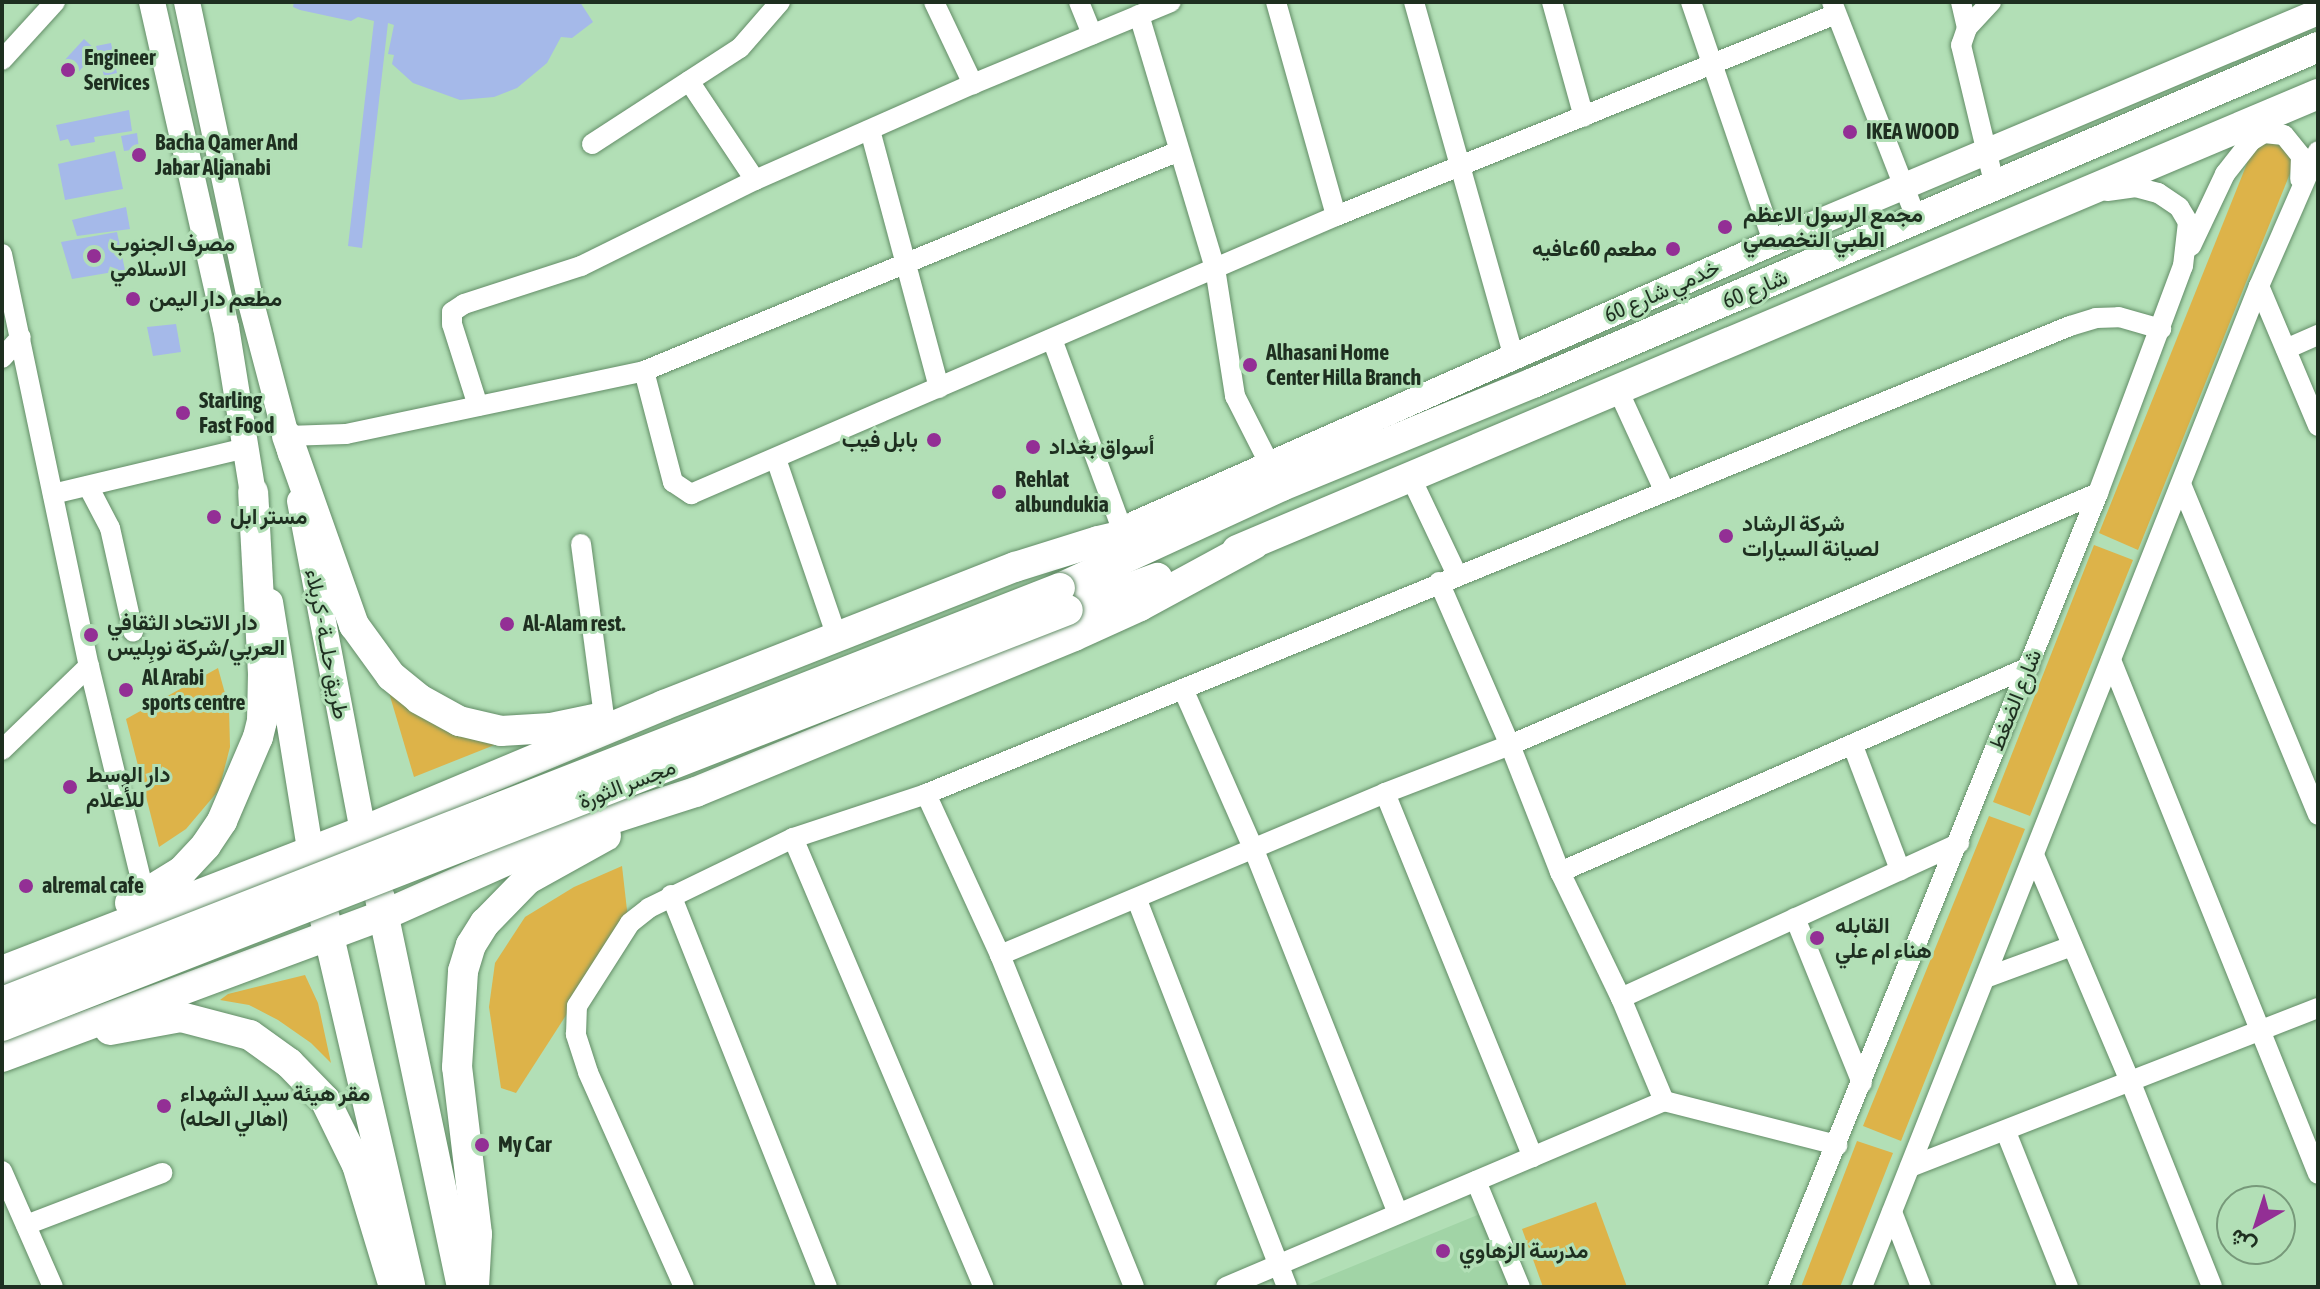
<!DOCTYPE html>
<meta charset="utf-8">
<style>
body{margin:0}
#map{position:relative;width:2320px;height:1289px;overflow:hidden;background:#b2dfb6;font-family:"Asap Condensed",Vazirmatn,sans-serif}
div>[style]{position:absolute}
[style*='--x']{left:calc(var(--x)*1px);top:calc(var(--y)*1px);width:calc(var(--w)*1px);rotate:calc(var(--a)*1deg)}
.built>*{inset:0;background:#a1d4a6}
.green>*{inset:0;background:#ddb349}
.building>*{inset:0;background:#a5b9e9}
.roads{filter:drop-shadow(0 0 2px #638d67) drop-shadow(0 0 2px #638d67)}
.minor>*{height:20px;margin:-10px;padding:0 10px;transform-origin:10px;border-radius:10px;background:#fff}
.major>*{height:26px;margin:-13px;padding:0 13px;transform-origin:13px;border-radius:13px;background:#fff}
.highway>*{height:30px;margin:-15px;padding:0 15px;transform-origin:15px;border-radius:15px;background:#fff}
.bridges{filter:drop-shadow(0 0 2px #638d67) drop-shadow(0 0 2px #638d67)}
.highway-bridge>*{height:30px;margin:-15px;padding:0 15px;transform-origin:15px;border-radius:15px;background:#fff}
.dots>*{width:22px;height:22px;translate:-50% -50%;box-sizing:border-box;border:4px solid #b2dfb6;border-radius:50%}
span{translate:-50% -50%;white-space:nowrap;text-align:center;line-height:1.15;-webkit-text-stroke:6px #b2dfb6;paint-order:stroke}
.poi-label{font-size:22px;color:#1e2f20;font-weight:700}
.left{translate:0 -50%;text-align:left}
.right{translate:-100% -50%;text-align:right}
.street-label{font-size:22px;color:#1e2f20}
.frame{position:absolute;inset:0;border:4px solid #1e2f20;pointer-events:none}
.north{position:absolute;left:2216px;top:1185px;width:80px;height:80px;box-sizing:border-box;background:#b2dfb6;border:2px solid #77997a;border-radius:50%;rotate:219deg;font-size:22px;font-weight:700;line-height:32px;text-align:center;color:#1e2f20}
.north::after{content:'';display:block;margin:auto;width:28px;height:36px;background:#932f95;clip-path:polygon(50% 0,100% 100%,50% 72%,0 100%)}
</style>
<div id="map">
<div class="built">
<i style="clip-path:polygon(1480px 1214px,1511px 1287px,1302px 1287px)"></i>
</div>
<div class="green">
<i style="clip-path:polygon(2268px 138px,2280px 140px,2292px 153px,2293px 166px,2138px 550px,2099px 533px,2254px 146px)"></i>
<i style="clip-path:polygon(2094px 545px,2133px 560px,2030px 816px,1993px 802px)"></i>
<i style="clip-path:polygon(218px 668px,229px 708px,230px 747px,219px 790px,186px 829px,159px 847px,126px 719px)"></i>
<i style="clip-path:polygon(387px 686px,502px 742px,414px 777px)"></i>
<i style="clip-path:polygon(1989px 816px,2025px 829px,1901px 1141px,1863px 1126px)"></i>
<i style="clip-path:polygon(622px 866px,628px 919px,516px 1093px,501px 1088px,489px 1007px,495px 963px,525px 917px,574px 887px)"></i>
<i style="clip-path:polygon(305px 975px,318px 1003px,331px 1063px,311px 1043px,278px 1020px,249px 1005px,220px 1000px,228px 994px)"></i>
<i style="clip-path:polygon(1857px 1141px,1893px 1153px,1840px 1287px,1801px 1287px)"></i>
<i style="clip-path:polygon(1596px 1202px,1627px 1287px,1543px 1287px,1522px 1229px)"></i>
</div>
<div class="building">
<i style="clip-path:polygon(294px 2px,580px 2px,593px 22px,572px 38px,561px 37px,547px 63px,517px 88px,494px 97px,460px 100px,413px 83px,392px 64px,394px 55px,388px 54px,394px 25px,388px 23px,362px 248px,348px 246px,374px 21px,358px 17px,351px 21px,300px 10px,293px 7px)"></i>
<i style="clip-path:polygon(84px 39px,97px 51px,74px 77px,62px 63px)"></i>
<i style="clip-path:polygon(111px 43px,115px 62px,102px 67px,96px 46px)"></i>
<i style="clip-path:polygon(115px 65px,117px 73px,104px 76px,102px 68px)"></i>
<i style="clip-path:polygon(129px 110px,132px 131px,94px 137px,95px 142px,71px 146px,68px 139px,60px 141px,56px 125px)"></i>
<i style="clip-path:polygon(137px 133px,139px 149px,124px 151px,121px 136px)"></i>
<i style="clip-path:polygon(115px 151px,123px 189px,65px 200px,58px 164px)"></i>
<i style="clip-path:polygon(126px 207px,130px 229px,77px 236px,72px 220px)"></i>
<i style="clip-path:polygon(117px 232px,125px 270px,72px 279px,61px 242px)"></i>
<i style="clip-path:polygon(176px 324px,181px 352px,153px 356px,147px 327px)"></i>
</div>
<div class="roads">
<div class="minor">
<i style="--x:934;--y:2;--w:91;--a:64.6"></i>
<i style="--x:1079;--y:2;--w:35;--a:68"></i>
<i style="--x:1276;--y:2;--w:222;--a:74.3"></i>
<i style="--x:1414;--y:2;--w:369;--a:74.3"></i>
<i style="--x:1552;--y:2;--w:119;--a:74.5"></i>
<i style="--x:1691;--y:2;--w:254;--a:71.1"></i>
<i style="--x:1832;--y:2;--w:234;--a:68.7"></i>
<i style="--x:1961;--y:2;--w:27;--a:77"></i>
<i style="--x:1991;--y:2;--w:35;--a:133"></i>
<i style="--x:1967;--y:28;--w:18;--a:109"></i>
<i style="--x:1961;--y:45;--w:146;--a:76.5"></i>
<i style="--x:1139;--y:15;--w:264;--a:73.3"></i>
<i style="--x:1215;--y:268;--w:130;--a:81.1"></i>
<i style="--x:1235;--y:396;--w:77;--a:63.1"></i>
<i style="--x:2;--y:60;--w:79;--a:-47.6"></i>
<i style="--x:689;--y:81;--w:119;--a:56.3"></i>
<i style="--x:870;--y:130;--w:267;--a:75"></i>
<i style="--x:592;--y:144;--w:176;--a:-33"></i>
<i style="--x:740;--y:48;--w:61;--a:-49"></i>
<i style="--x:2191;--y:246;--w:80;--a:-64.7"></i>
<i style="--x:2225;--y:174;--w:42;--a:-51.8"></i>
<i style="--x:2251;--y:141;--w:15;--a:-32"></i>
<i style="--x:2264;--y:133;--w:20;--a:6"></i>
<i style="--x:2284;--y:135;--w:27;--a:51"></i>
<i style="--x:2301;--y:156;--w:23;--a:92"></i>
<i style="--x:2;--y:254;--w:421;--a:78.1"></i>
<i style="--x:89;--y:666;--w:236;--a:76.3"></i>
<i style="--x:2259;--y:286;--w:152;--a:67.1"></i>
<i style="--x:1052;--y:339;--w:202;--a:69.8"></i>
<i style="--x:2286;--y:349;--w:35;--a:-24"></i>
<i style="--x:2;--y:358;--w:28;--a:-48"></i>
<i style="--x:644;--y:371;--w:115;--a:75.4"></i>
<i style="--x:673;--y:482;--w:22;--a:34"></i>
<i style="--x:691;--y:494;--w:702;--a:-23.32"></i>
<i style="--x:1336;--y:216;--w:539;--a:-22"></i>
<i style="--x:1618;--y:390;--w:110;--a:65.3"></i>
<i style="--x:478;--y:406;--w:86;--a:-107.6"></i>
<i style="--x:452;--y:324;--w:12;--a:-90"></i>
<i style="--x:452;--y:312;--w:14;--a:-34"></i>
<i style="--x:464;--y:304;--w:123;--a:-18"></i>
<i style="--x:581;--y:266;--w:194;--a:-26.3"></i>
<i style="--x:755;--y:180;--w:238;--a:-23.8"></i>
<i style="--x:973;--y:84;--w:214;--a:-22.5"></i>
<i style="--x:287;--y:436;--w:59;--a:-1.9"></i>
<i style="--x:346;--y:434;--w:305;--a:-11.9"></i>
<i style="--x:644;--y:371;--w:578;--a:-22.35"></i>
<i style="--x:776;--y:459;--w:188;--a:71.1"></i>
<i style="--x:1411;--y:478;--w:107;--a:64.6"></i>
<i style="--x:2181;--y:484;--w:358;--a:67.5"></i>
<i style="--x:88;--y:486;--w:47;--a:62.4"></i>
<i style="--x:110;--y:528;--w:106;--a:77.4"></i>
<i style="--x:53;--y:494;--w:198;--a:-13.4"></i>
<i style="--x:581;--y:544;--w:175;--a:82.4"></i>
<i style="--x:1439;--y:582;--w:178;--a:66.5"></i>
<i style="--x:1510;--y:745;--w:136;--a:68.5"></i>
<i style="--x:1560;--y:872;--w:140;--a:64.2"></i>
<i style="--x:1621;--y:998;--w:112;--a:67.3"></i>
<i style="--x:2111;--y:660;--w:554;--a:68.06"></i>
<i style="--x:1183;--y:689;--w:176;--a:66.2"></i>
<i style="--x:1254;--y:850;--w:391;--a:68.4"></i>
<i style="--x:1853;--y:746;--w:133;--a:69.2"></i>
<i style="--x:2;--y:750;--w:121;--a:-44"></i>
<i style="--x:1385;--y:793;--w:393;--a:67.9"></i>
<i style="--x:926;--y:794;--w:177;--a:65.3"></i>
<i style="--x:1000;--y:955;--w:358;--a:68"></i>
<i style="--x:793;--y:838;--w:488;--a:67"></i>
<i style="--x:2034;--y:855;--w:248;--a:67"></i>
<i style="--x:2131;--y:1083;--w:219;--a:68.3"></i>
<i style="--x:1560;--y:872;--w:512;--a:-23.61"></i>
<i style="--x:671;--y:895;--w:422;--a:68.3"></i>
<i style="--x:1137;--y:900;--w:415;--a:68.8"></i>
<i style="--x:1795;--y:918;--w:178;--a:67.9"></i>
<i style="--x:1000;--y:955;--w:418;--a:-22.8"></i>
<i style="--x:1385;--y:793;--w:134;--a:-21"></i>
<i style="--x:1510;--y:745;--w:640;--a:-23.2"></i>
<i style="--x:1985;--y:978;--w:93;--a:-20.2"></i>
<i style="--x:1621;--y:998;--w:372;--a:-24.6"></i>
<i style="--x:2006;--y:1132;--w:167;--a:68.2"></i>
<i style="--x:1910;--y:1167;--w:438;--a:-21.3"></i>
<i style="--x:2;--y:1171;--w:127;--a:66.3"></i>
<i style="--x:1476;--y:1181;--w:115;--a:67.5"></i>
<i style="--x:1892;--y:1212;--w:80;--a:68.9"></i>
<i style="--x:26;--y:1225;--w:146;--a:-20.9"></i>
<i style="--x:684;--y:1287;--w:235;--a:-114.1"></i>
<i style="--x:588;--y:1072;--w:40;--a:-108"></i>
<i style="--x:576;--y:1034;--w:28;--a:-88"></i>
<i style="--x:577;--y:1006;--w:98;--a:-57.4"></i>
<i style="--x:630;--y:923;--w:24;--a:-38"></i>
<i style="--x:649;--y:908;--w:160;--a:-25.9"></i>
<i style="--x:793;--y:838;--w:140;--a:-18.3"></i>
<i style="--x:926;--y:794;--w:1236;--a:-22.25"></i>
<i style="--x:2070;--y:326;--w:27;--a:-17"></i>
<i style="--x:2096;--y:318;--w:23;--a:-2"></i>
<i style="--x:2119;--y:317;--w:44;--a:15.9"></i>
<i style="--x:1226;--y:1287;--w:476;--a:-23"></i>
<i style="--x:1664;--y:1101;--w:179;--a:14.3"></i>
<i style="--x:1778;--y:1287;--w:856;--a:-68.05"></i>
<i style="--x:2098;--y:493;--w:242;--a:-69.5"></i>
<i style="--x:2183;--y:266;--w:44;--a:-83.5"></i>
<i style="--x:2188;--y:222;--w:17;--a:-121"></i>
<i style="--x:2179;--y:207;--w:25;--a:-146"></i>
<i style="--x:2158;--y:193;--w:23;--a:-165"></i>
<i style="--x:2136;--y:187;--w:29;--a:172"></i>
<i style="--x:1862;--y:1287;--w:1077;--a:-68.37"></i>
<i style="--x:2259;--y:286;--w:147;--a:-66.4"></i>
</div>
<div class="major">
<i style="--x:152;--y:2;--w:333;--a:77.2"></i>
<i style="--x:226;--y:327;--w:187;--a:80.8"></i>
<i style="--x:187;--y:2;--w:308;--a:78"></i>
<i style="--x:251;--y:303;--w:156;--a:75.2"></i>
<i style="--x:300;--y:501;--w:336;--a:79.2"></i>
<i style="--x:1135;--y:524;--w:738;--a:-23.82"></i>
<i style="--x:1810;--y:226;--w:551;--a:-22.84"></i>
<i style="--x:270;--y:602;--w:251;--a:80.8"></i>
</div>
<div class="highway">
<i style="--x:287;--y:436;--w:201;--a:70.5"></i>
<i style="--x:354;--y:625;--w:63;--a:54"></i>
<i style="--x:391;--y:676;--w:36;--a:39"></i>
<i style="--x:419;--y:699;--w:46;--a:28.8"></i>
<i style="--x:459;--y:721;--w:43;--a:13.4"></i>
<i style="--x:501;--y:731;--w:50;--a:-3.4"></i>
<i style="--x:551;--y:728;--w:49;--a:-11.8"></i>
<i style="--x:1237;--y:550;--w:1173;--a:-22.87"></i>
<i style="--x:1060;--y:588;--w:244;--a:-24.7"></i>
<i style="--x:1282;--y:486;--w:271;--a:-22.3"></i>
<i style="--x:1533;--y:383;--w:854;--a:-23.17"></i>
<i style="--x:1068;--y:610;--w:95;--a:-19.8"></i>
<i style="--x:380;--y:898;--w:398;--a:78.1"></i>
<i style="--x:130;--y:903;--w:61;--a:-31.6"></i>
<i style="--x:182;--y:871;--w:35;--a:-47"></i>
<i style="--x:206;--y:845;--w:29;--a:-56"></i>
<i style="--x:222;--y:821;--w:91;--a:-66.8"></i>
<i style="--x:258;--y:737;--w:16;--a:-76"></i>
<i style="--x:262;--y:721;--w:47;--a:-88.8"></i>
<i style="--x:263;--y:674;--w:182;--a:-93.1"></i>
<i style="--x:324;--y:915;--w:380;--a:76.9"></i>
<i style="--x:2;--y:971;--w:387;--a:-21.2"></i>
<i style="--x:363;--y:831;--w:326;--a:-22.7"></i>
<i style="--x:664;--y:705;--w:377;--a:-21.5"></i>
<i style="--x:1015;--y:567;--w:87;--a:-17.4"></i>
<i style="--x:1098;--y:541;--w:74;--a:-13.3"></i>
<i style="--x:110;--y:1030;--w:72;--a:-10.4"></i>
<i style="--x:181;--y:1017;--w:71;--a:14.6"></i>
<i style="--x:250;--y:1035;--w:48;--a:35.7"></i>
<i style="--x:289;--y:1063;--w:52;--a:45.8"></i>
<i style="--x:325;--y:1100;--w:72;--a:63.8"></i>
<i style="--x:357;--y:1165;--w:127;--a:73.1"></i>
<i style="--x:2;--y:1057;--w:408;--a:-20.4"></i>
<i style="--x:384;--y:915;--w:201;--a:-24"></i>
<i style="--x:568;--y:833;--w:134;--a:-17.8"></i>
<i style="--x:696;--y:792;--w:409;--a:-22.4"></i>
<i style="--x:1074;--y:636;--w:72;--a:-24.4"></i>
<i style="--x:1140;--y:606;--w:130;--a:-28.5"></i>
<i style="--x:474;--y:1287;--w:53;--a:-86.8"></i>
<i style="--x:477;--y:1234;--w:168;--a:-96.8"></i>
<i style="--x:457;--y:1067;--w:96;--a:-86.4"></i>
<i style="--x:463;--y:971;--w:27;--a:-73"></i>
<i style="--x:471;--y:945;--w:26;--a:-58"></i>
<i style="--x:485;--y:923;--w:62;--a:-45.7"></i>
<i style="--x:528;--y:879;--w:89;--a:-28.9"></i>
</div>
</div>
<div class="bridges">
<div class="highway-bridge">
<i style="--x:2;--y:1002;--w:1136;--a:-21.37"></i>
<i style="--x:2;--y:1026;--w:1144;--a:-21.32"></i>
</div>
</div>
<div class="dots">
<i style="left:68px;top:70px;background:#932f95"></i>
<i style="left:1850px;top:132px;background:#932f95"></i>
<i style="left:139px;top:155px;background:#932f95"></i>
<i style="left:1725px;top:227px;background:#932f95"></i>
<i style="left:1673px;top:249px;background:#932f95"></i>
<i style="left:94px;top:256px;background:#932f95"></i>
<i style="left:133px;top:299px;background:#932f95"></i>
<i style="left:1250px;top:365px;background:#932f95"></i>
<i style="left:183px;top:413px;background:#932f95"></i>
<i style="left:934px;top:440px;background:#932f95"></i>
<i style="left:1033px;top:447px;background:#932f95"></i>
<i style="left:999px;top:492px;background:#932f95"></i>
<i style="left:214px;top:517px;background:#932f95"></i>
<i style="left:1726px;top:536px;background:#932f95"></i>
<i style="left:507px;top:624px;background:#932f95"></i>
<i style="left:91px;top:635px;background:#932f95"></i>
<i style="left:126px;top:690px;background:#932f95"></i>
<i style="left:70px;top:787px;background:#932f95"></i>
<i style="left:26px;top:886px;background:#932f95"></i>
<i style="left:1817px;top:938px;background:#932f95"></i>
<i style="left:164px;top:1106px;background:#932f95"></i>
<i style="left:482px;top:1145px;background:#932f95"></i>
<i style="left:1443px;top:1251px;background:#932f95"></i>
</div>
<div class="poi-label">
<span class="left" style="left:84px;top:70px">Engineer<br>Services</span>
<span class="left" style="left:1866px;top:132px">IKEA WOOD</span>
<span class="left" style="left:155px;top:155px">Bacha Qamer And<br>Jabar Aljanabi</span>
<span class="left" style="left:1743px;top:227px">مجمع الرسول الاعظم<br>الطبي التخصصي</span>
<span class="left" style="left:110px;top:256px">مصرف الجنوب<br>الاسلامي</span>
<span class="right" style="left:1657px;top:249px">مطعم 60عافيه</span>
<span class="left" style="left:149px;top:299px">مطعم دار اليمن</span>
<span class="left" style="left:1266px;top:365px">Alhasani Home<br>Center Hilla Branch</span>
<span class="left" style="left:199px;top:413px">Starling<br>Fast Food</span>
<span class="right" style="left:918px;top:440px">بابل فيب</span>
<span class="left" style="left:1049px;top:447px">أسواق بغداد</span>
<span class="left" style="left:1015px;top:492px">Rehlat<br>albundukia</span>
<span class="left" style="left:230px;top:517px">مستر ابل</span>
<span class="left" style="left:1742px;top:536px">شركة الرشاد<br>لصيانة السيارات</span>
<span class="left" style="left:107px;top:635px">دار الاتحاد الثقافي<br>العربي/شركة نوبِليس</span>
<span class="left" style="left:523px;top:624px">Al-Alam rest.</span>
<span class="left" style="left:142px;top:690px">Al Arabi<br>sports centre</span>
<span class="left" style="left:86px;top:787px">دار الوسط<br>للأعلام</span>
<span class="left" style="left:42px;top:886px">alremal cafe</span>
<span class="left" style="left:1835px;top:938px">القابله<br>هناء ام علي</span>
<span class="left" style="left:180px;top:1106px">مقر هيئة سيد الشهداء<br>(اهالي الحله)</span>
<span class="left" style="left:498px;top:1145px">My Car</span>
<span class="left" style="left:1459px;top:1251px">مدرسة الزهاوي</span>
</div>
<div class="street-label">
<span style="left:1755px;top:289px;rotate:-23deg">شارع 60</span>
<span style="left:1662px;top:291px;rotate:-24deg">خدمي شارع 60</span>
<span style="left:327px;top:644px;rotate:79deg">طريق حلــة - كربلاء</span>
<span style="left:2015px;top:700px;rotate:-68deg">شارع الضغط</span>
<span style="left:627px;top:784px;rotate:-21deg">مجسر الثورة</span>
</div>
<div class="frame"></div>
<div class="north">ش</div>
</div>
